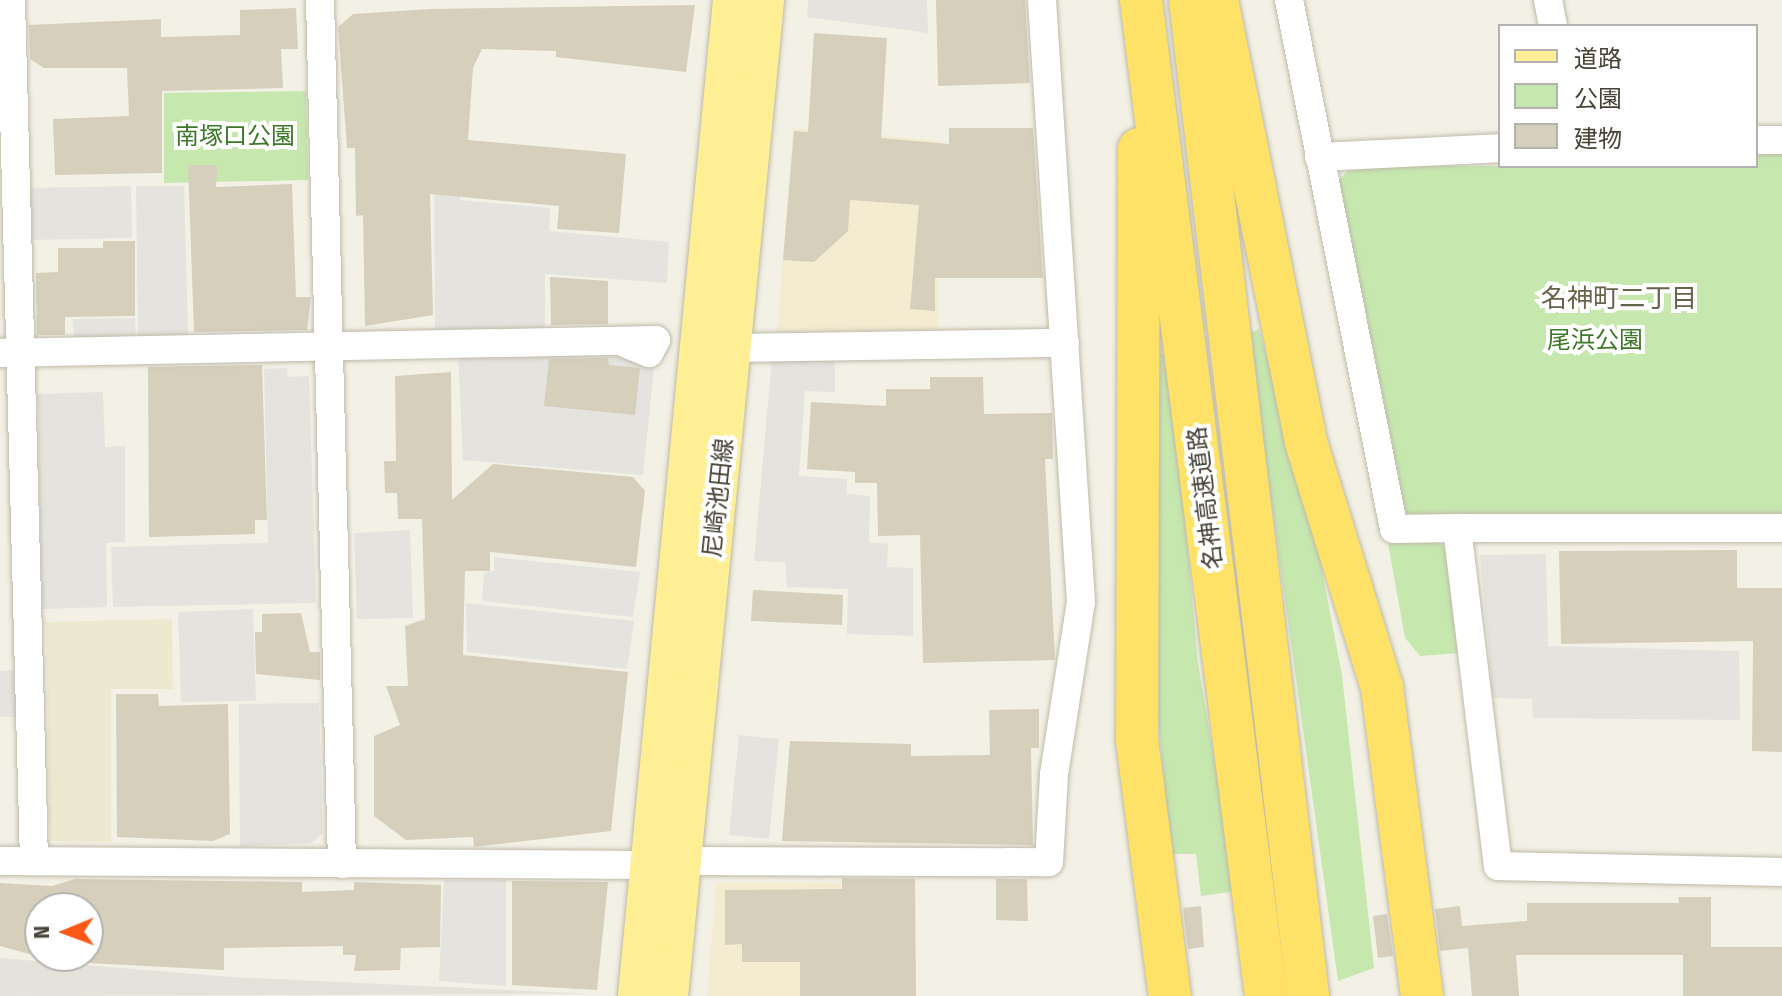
<!DOCTYPE html>
<meta charset="utf-8">
<style>
body{margin:0}
#map{position:relative;width:1782px;height:996px;overflow:hidden;background:#f3f1e6;font-family:"Fira Sans Condensed","Noto Sans JP",sans-serif}
div>[style]{position:absolute}
[style*='--x']{left:calc(var(--x)*1px);top:calc(var(--y)*1px);width:calc(var(--w)*1px);rotate:calc(var(--a)*1deg)}
.commercial>*{inset:0;background:#f5ebd1}
.industrial>*{inset:0;background:#e5e2db}
.education>*{inset:0;background:#ede8d0}
.green>*{inset:0;background:#c6e8af}
.parking>*{inset:0;background:#e4e3de}
.building>*{inset:0;background:#d5cfbc}
.roads{filter:drop-shadow(0 0 2px #bfbaa9) drop-shadow(0 0 2px #bfbaa9)}
.minor>*{height:28px;margin:-14px;padding:0 14px;transform-origin:14px;border-radius:14px;background:#fff}
.major>*{height:36px;margin:-18px;padding:0 18px;transform-origin:18px;border-radius:18px;background:#feef94}
.highway>*{height:42px;margin:-21px;padding:0 21px;transform-origin:21px;border-radius:21px;background:#fee167}
span{translate:-50% -50%;white-space:nowrap;text-align:center;line-height:1.15;-webkit-text-stroke:8px #fff;paint-order:stroke}
.park-label{font-size:24px;color:#3c7828}
.street-label{font-size:24px;color:#464236}
.neighbourhood-label{font-size:26px;color:#69624d}
.legend{position:absolute;left:1498px;top:24px;width:260px;height:144px;box-sizing:border-box;background:#fff;border:2px solid #b5b3af;margin:0;padding:10px 14px;list-style:none;font-size:24px;color:#464236}
.legend li{display:flex;align-items:center;gap:16px;height:40px}
.legend b{width:40px;border:2px solid #b5b3af}
.north{position:absolute;left:24px;top:892px;width:80px;height:80px;box-sizing:border-box;background:#fff;border:2px solid #b5b3af;border-radius:50%;rotate:269deg;font-size:22px;font-weight:700;line-height:32px;text-align:center;color:#464236}
.north::after{content:'';display:block;margin:auto;width:28px;height:36px;background:#fb5816;clip-path:polygon(50% 0,100% 100%,50% 72%,0 100%)}
</style>
<div id="map">
<div class="commercial">
<i style="clip-path:polygon(793px 128px,940px 141px,937px 334px,777px 331px)"></i>
<i style="clip-path:polygon(716px 883px,841px 883px,841px 996px,707px 996px)"></i>
</div>
<div class="industrial">
<i style="clip-path:polygon(0 958px,231px 977px,594px 994px,0 996px)"></i>
</div>
<div class="education">
<i style="clip-path:polygon(172px 619px,173px 689px,111px 689px,111px 842px,50px 841px,46px 622px)"></i>
</div>
<div class="green">
<i style="clip-path:polygon(306px 91px,308px 180px,164px 183px,164px 93px)"></i>
<i style="clip-path:polygon(1756px 153px,1782px 153px,1782px 516px,1400px 514px,1338px 180px,1353px 166px,1756px 166px)"></i>
<i style="clip-path:polygon(1259px 329px,1317px 545px,1342px 675px,1374px 968px,1338px 981px,1248px 334px)"></i>
<i style="clip-path:polygon(1147px 354px,1170px 354px,1198px 664px,1237px 891px,1201px 896px,1196px 854px,1171px 854px,1155px 686px)"></i>
<i style="clip-path:polygon(1387px 538px,1436px 540px,1448px 550px,1460px 653px,1420px 656px,1405px 638px)"></i>
</div>
<div class="parking">
<i style="clip-path:polygon(808px 0,927px 0,928px 33px,807px 17px)"></i>
<i style="clip-path:polygon(466px 146px,460px 200px,550px 208px,549px 231px,669px 242px,667px 283px,545px 274px,545px 334px,435px 338px,434px 148px)"></i>
<i style="clip-path:polygon(131px 186px,132px 238px,29px 240px,28px 188px)"></i>
<i style="clip-path:polygon(136px 186px,184px 186px,188px 336px,138px 338px)"></i>
<i style="clip-path:polygon(135px 318px,136px 338px,74px 340px,73px 319px)"></i>
<i style="clip-path:polygon(458px 353px,655px 358px,643px 475px,463px 460px)"></i>
<i style="clip-path:polygon(772px 358px,835px 358px,835px 392px,805px 391px,799px 476px,847px 479px,847px 494px,870px 496px,869px 542px,888px 544px,887px 567px,913px 568px,913px 636px,847px 634px,848px 589px,787px 587px,785px 562px,754px 561px)"></i>
<i style="clip-path:polygon(287px 368px,288px 377px,309px 376px,316px 603px,113px 607px,111px 547px,268px 543px,264px 369px)"></i>
<i style="clip-path:polygon(103px 392px,105px 447px,125px 446px,125px 542px,106px 543px,107px 607px,42px 609px,38px 394px)"></i>
<i style="clip-path:polygon(410px 530px,413px 618px,357px 619px,354px 533px)"></i>
<i style="clip-path:polygon(1546px 554px,1548px 646px,1739px 651px,1740px 720px,1533px 718px,1532px 699px,1493px 698px,1480px 555px)"></i>
<i style="clip-path:polygon(494px 557px,640px 572px,633px 617px,482px 601px,484px 573px,494px 571px)"></i>
<i style="clip-path:polygon(466px 603px,634px 621px,627px 669px,467px 652px)"></i>
<i style="clip-path:polygon(253px 609px,256px 701px,181px 702px,178px 612px)"></i>
<i style="clip-path:polygon(17px 670px,18px 717px,0 717px,0 671px)"></i>
<i style="clip-path:polygon(319px 703px,323px 833px,311px 843px,240px 847px,239px 704px)"></i>
<i style="clip-path:polygon(739px 735px,779px 739px,769px 839px,729px 835px)"></i>
<i style="clip-path:polygon(444px 880px,506px 880px,506px 986px,439px 981px)"></i>
</div>
<div class="building">
<i style="clip-path:polygon(936px 0,1025px 0,1030px 83px,938px 86px)"></i>
<i style="clip-path:polygon(695px 5px,686px 72px,556px 57px,556px 51px,482px 49px,473px 68px,468px 140px,626px 154px,619px 233px,557px 229px,559px 206px,430px 194px,433px 315px,365px 326px,363px 215px,356px 216px,355px 148px,347px 148px,338px 27px,353px 14px,431px 9px)"></i>
<i style="clip-path:polygon(296px 8px,298px 49px,281px 49px,283px 88px,162px 91px,162px 173px,55px 175px,53px 119px,129px 116px,127px 68px,44px 68px,30px 59px,29px 25px,161px 19px,161px 37px,240px 35px,240px 10px)"></i>
<i style="clip-path:polygon(814px 33px,887px 38px,881px 138px,949px 144px,949px 128px,1033px 128px,1043px 278px,935px 278px,935px 311px,910px 309px,919px 205px,850px 200px,848px 231px,814px 262px,783px 260px,794px 131px,808px 132px)"></i>
<i style="clip-path:polygon(188px 165px,217px 165px,216px 187px,292px 184px,296px 297px,311px 297px,307px 330px,194px 332px)"></i>
<i style="clip-path:polygon(103px 241px,135px 241px,135px 316px,65px 317px,65px 335px,37px 335px,36px 273px,58px 272px,58px 248px,103px 248px)"></i>
<i style="clip-path:polygon(550px 277px,608px 281px,608px 324px,551px 325px)"></i>
<i style="clip-path:polygon(608px 358px,609px 365px,640px 368px,635px 415px,544px 406px,549px 359px)"></i>
<i style="clip-path:polygon(262px 365px,267px 520px,255px 520px,255px 534px,149px 537px,148px 367px)"></i>
<i style="clip-path:polygon(451px 372px,452px 500px,493px 464px,633px 477px,645px 491px,636px 567px,490px 552px,490px 571px,465px 571px,463px 655px,628px 672px,611px 831px,474px 847px,473px 837px,406px 840px,374px 816px,374px 736px,400px 725px,386px 686px,408px 686px,405px 626px,425px 619px,422px 519px,398px 519px,397px 493px,385px 493px,384px 461px,396px 461px,395px 376px)"></i>
<i style="clip-path:polygon(930px 377px,983px 377px,984px 414px,1052px 413px,1053px 459px,1045px 459px,1055px 660px,923px 663px,920px 535px,878px 536px,877px 483px,855px 483px,855px 472px,807px 469px,811px 402px,886px 406px,886px 389px,930px 389px)"></i>
<i style="clip-path:polygon(1737px 550px,1737px 588px,1782px 588px,1782px 752px,1752px 751px,1753px 641px,1561px 644px,1559px 551px)"></i>
<i style="clip-path:polygon(753px 590px,843px 595px,842px 625px,751px 621px)"></i>
<i style="clip-path:polygon(301px 613px,310px 652px,320px 652px,320px 680px,256px 674px,255px 632px,262px 632px,262px 614px)"></i>
<i style="clip-path:polygon(116px 694px,158px 694px,159px 706px,228px 704px,230px 834px,213px 841px,117px 837px)"></i>
<i style="clip-path:polygon(1039px 709px,1039px 748px,1031px 748px,1033px 845px,782px 841px,790px 741px,911px 744px,911px 756px,990px 755px,989px 710px)"></i>
<i style="clip-path:polygon(842px 878px,915px 879px,916px 996px,800px 996px,800px 962px,742px 962px,742px 944px,725px 945px,725px 890px,842px 889px)"></i>
<i style="clip-path:polygon(75px 879px,302px 882px,302px 892px,354px 890px,354px 882px,441px 885px,440px 947px,401px 948px,400px 970px,354px 971px,356px 955px,343px 955px,343px 946px,224px 948px,224px 970px,88px 963px,88px 908px,40px 908px,40px 957px,0 946px,0 883px,52px 886px)"></i>
<i style="clip-path:polygon(996px 879px,1027px 879px,1028px 921px,996px 920px)"></i>
<i style="clip-path:polygon(512px 881px,608px 882px,597px 990px,512px 985px)"></i>
<i style="clip-path:polygon(1678px 897px,1711px 897px,1711px 947px,1782px 947px,1782px 996px,1683px 996px,1683px 955px,1516px 955px,1519px 996px,1472px 996px,1468px 948px,1440px 951px,1435px 909px,1460px 906px,1462px 926px,1527px 921px,1527px 903px,1679px 903px)"></i>
<i style="clip-path:polygon(1201px 906px,1204px 947px,1188px 949px,1183px 908px)"></i>
<i style="clip-path:polygon(1387px 914px,1393px 956px,1378px 958px,1373px 916px)"></i>
</div>
<div class="roads">
<div class="minor">
<i style="--x:11;--y:0;--w:861;--a:88.47"></i>
<i style="--x:320;--y:0;--w:864;--a:88.54"></i>
<i style="--x:1289;--y:0;--w:539;--a:78.77"></i>
<i style="--x:1394;--y:529;--w:63;--a:-0.9"></i>
<i style="--x:1457;--y:528;--w:340;--a:83.1"></i>
<i style="--x:1498;--y:866;--w:284;--a:1.2"></i>
<i style="--x:1548;--y:0;--w:26;--a:79"></i>
<i style="--x:1756;--y:140;--w:26;--a:0"></i>
<i style="--x:1319;--y:157;--w:181;--a:-2.8"></i>
<i style="--x:734;--y:348;--w:331;--a:-0.9"></i>
<i style="--x:0;--y:353;--w:656;--a:-1.14"></i>
<i style="--x:656;--y:340;--w:15;--a:118"></i>
<i style="--x:649;--y:353;--w:27;--a:-158"></i>
<i style="--x:1457;--y:528;--w:325;--a:0"></i>
<i style="--x:0;--y:861;--w:649;--a:0.35"></i>
<i style="--x:683;--y:861;--w:366;--a:0.2"></i>
<i style="--x:1049;--y:862;--w:88;--a:-86.7"></i>
<i style="--x:1054;--y:774;--w:174;--a:-81.1"></i>
<i style="--x:1081;--y:602;--w:603;--a:-93.71"></i>
</div>
<div class="major">
<i style="--x:636;--y:996;--w:1001;--a:-84.55"></i>
<i style="--x:670;--y:996;--w:1001;--a:-84.49"></i>
</div>
<div class="highway">
<i style="--x:1141;--y:0;--w:1004;--a:82.85"></i>
<i style="--x:1190;--y:0;--w:1003;--a:83.24"></i>
<i style="--x:1217;--y:0;--w:451;--a:78.6"></i>
<i style="--x:1306;--y:442;--w:257;--a:72.8"></i>
<i style="--x:1382;--y:688;--w:311;--a:82.6"></i>
<i style="--x:1139;--y:149;--w:591;--a:90.19"></i>
<i style="--x:1137;--y:740;--w:258;--a:82.7"></i>
</div>
</div>
<div class="park-label">
<span style="left:235px;top:137px">南塚口公園</span>
<span style="left:1595px;top:341px">尾浜公園</span>
</div>
<div class="street-label">
<span style="left:719px;top:498px;rotate:-84deg">尼崎池田線</span>
<span style="left:1206px;top:498px;rotate:-97deg">名神高速道路</span>
</div>
<div class="neighbourhood-label">
<span style="left:1619px;top:299px">名神町二丁目</span>
</div>
<ul class="legend">
<li><b style="height:10px;background:#feef94"></b>道路</li>
<li><b style="height:22px;background:#c6e8af"></b>公園</li>
<li><b style="height:22px;background:#d5cfbc"></b>建物</li>
</ul>
<div class="north">N</div>
</div>
